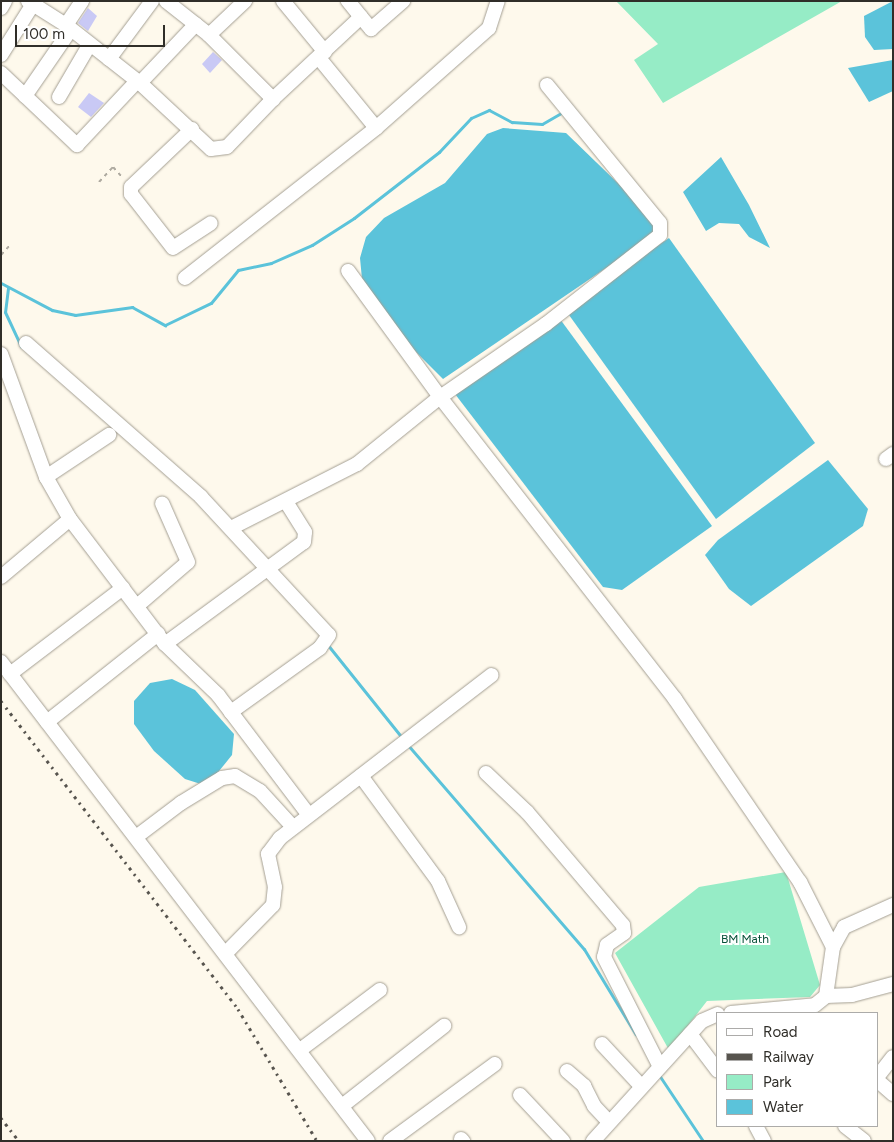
<!DOCTYPE html>
<style>
body{margin:0}
#map{position:relative;width:894px;height:1142px;overflow:hidden;background:#fef9ec;font-family:Figtree,sans-serif}
div>[style]{position:absolute}
[style*='--x']{left:calc(var(--x)*1px);top:calc(var(--y)*1px);width:calc(var(--w)*1px);rotate:calc(var(--a)*1deg)}
.green>*{inset:0;background:#96ecc6}
.water>*{inset:0;background:#5bc3da}
.stream>*{height:3px;margin:-1.5px;padding:0 1.5px;transform-origin:1.5px;border-radius:1.5px;background:#5bc3da}
.building>*{inset:0;background:#c9c9f5}
.path>*{height:2px;margin-top:-1px;transform-origin:0;background:repeating-linear-gradient(90deg,#aeaaa0 0 4px,transparent 0 8px)}
.roads{filter:drop-shadow(0 0 1px #a49f93) drop-shadow(0 0 1px #a49f93)}
.minor>*{height:14px;margin:-7px;padding:0 7px;transform-origin:7px;border-radius:7px;background:#fff}
.rail>*{height:3px;margin-top:-1.5px;transform-origin:0;background:repeating-linear-gradient(90deg,#57544e 0 2.5px,transparent 0 7.5px)}
span{translate:-50% -50%;white-space:nowrap;text-align:center;line-height:1.15;-webkit-text-stroke:4px #fff;paint-order:stroke}
.park-label{font-size:12px;color:#054f37}
.frame{position:absolute;inset:0;border:2px solid #302e29;pointer-events:none}
.legend{position:absolute;left:716px;top:1012px;width:162px;height:115px;box-sizing:border-box;background:#fff;border:1px solid #acaba9;margin:0;padding:6px 9px;list-style:none;font-size:15px;color:#302e29}
.legend li{display:flex;align-items:center;gap:10px;height:25px}
.legend b{width:25px;border:1px solid #acaba9}
.scale{position:absolute;left:15px;top:25px;width:150px;height:22px;box-sizing:border-box;border:2px solid #302e29;border-top:0;padding-left:6px;font-size:15px;line-height:18px;white-space:nowrap;color:#302e29;-webkit-text-stroke:4px #fff;paint-order:stroke}
</style>
<div id="map">
<div class="green">
<i style="clip-path:polygon(616px 1px,842px 1px,663px 103px,634px 60px,658px 44px)"></i>
<i style="clip-path:polygon(786px 872px,820px 985px,810px 997px,707px 1001px,669px 1050px,615px 953px,699px 887px)"></i>
</div>
<div class="water">
<i style="clip-path:polygon(893px 1px,893px 49px,874px 50px,865px 37px,864px 16px)"></i>
<i style="clip-path:polygon(893px 60px,893px 91px,869px 102px,848px 68px)"></i>
<i style="clip-path:polygon(503px 128px,566px 133px,656px 220px,656px 234px,443px 379px,411px 347px,362px 279px,360px 258px,366px 237px,384px 218px,445px 183px,487px 134px)"></i>
<i style="clip-path:polygon(721px 157px,749px 205px,770px 248px,749px 237px,739px 224px,719px 223px,706px 231px,683px 192px)"></i>
<i style="clip-path:polygon(669px 238px,815px 443px,716px 519px,569px 315px,573px 303px)"></i>
<i style="clip-path:polygon(560px 319px,712px 526px,622px 590px,603px 587px,455px 394px)"></i>
<i style="clip-path:polygon(828px 460px,868px 509px,863px 526px,751px 606px,729px 589px,705px 555px,718px 540px)"></i>
<i style="clip-path:polygon(172px 679px,195px 690px,234px 734px,232px 755px,207px 786px,185px 779px,154px 751px,134px 724px,134px 701px,150px 683px)"></i>
</div>
<div class="stream">
<i style="--x:1;--y:283;--w:58;--a:27.9"></i>
<i style="--x:52;--y:310;--w:24;--a:12"></i>
<i style="--x:75;--y:315;--w:58;--a:-8"></i>
<i style="--x:132;--y:307;--w:38;--a:29"></i>
<i style="--x:165;--y:325;--w:51;--a:-25.6"></i>
<i style="--x:211;--y:303;--w:43;--a:-50.7"></i>
<i style="--x:238;--y:270;--w:34;--a:-12"></i>
<i style="--x:271;--y:263;--w:45;--a:-23.7"></i>
<i style="--x:312;--y:245;--w:50;--a:-32.7"></i>
<i style="--x:354;--y:218;--w:108;--a:-37.8"></i>
<i style="--x:439;--y:152;--w:47;--a:-46.7"></i>
<i style="--x:471;--y:118;--w:20;--a:-24"></i>
<i style="--x:489;--y:110;--w:26;--a:28"></i>
<i style="--x:512;--y:122;--w:30;--a:4"></i>
<i style="--x:542;--y:124;--w:22;--a:-30"></i>
<i style="--x:8;--y:288;--w:24;--a:97"></i>
<i style="--x:5;--y:312;--w:38;--a:65"></i>
<i style="--x:327;--y:644;--w:122;--a:51.3"></i>
<i style="--x:407;--y:744;--w:271;--a:49.2"></i>
<i style="--x:584;--y:949;--w:100;--a:58.8"></i>
<i style="--x:659;--y:1075;--w:79;--a:56.3"></i>
</div>
<div class="building">
<i style="clip-path:polygon(88px 8px,97px 16px,88px 31px,78px 23px)"></i>
<i style="clip-path:polygon(213px 52px,222px 60px,210px 73px,202px 64px)"></i>
<i style="clip-path:polygon(89px 93px,104px 103px,91px 117px,78px 107px)"></i>
</div>
<div class="path">
<i style="--x:99;--y:182;--w:21;--a:-47"></i>
<i style="--x:113;--y:167;--w:15;--a:48"></i>
<i style="--x:1;--y:255;--w:13;--a:-48"></i>
</div>
<div class="roads">
<div class="minor">
<i style="--x:28;--y:1;--w:45;--a:32.3"></i>
<i style="--x:66;--y:25;--w:29;--a:-56"></i>
<i style="--x:166;--y:1;--w:55;--a:38.3"></i>
<i style="--x:209;--y:35;--w:50;--a:-43.4"></i>
<i style="--x:283;--y:1;--w:66;--a:50.5"></i>
<i style="--x:1;--y:8;--w:8;--a:-60"></i>
<i style="--x:361;--y:17;--w:16;--a:50"></i>
<i style="--x:371;--y:29;--w:43;--a:-41.2"></i>
<i style="--x:66;--y:25;--w:94;--a:38.1"></i>
<i style="--x:140;--y:83;--w:97;--a:42.9"></i>
<i style="--x:211;--y:149;--w:16;--a:-7"></i>
<i style="--x:227;--y:147;--w:66;--a:-46.2"></i>
<i style="--x:209;--y:35;--w:91;--a:45"></i>
<i style="--x:273;--y:99;--w:120;--a:-43"></i>
<i style="--x:361;--y:17;--w:21;--a:-129"></i>
<i style="--x:1;--y:55;--w:60;--a:-57.9"></i>
<i style="--x:319;--y:58;--w:90;--a:50.8"></i>
<i style="--x:109;--y:59;--w:72;--a:-53.4"></i>
<i style="--x:1;--y:73;--w:105;--a:43.5"></i>
<i style="--x:77;--y:145;--w:88;--a:-46.8"></i>
<i style="--x:140;--y:83;--w:81;--a:-46.5"></i>
<i style="--x:547;--y:85;--w:178;--a:50.7"></i>
<i style="--x:660;--y:223;--w:12;--a:90"></i>
<i style="--x:660;--y:235;--w:145;--a:142"></i>
<i style="--x:546;--y:324;--w:129;--a:145.4"></i>
<i style="--x:440;--y:397;--w:383;--a:52.1"></i>
<i style="--x:675;--y:699;--w:222;--a:55.7"></i>
<i style="--x:800;--y:882;--w:73;--a:63.1"></i>
<i style="--x:25;--y:96;--w:81;--a:-55.5"></i>
<i style="--x:59;--y:97;--w:61;--a:-59.7"></i>
<i style="--x:192;--y:129;--w:84;--a:136.4"></i>
<i style="--x:131;--y:187;--w:7;--a:90"></i>
<i style="--x:131;--y:194;--w:68;--a:52.1"></i>
<i style="--x:173;--y:248;--w:45;--a:-33.3"></i>
<i style="--x:185;--y:278;--w:243;--a:-38.1"></i>
<i style="--x:376;--y:128;--w:151;--a:-41.5"></i>
<i style="--x:489;--y:28;--w:28;--a:-72"></i>
<i style="--x:26;--y:343;--w:233;--a:41.3"></i>
<i style="--x:201;--y:497;--w:188;--a:47.2"></i>
<i style="--x:329;--y:635;--w:16;--a:125"></i>
<i style="--x:320;--y:648;--w:110;--a:144.3"></i>
<i style="--x:1;--y:354;--w:131;--a:69.9"></i>
<i style="--x:46;--y:477;--w:48;--a:60.3"></i>
<i style="--x:70;--y:519;--w:157;--a:52.8"></i>
<i style="--x:165;--y:644;--w:74;--a:43.9"></i>
<i style="--x:218;--y:695;--w:149;--a:52.9"></i>
<i style="--x:886;--y:459;--w:9;--a:-36"></i>
<i style="--x:46;--y:477;--w:76;--a:-33.7"></i>
<i style="--x:233;--y:527;--w:139;--a:-26.9"></i>
<i style="--x:357;--y:464;--w:107;--a:-38.9"></i>
<i style="--x:440;--y:397;--w:156;--a:-126.1"></i>
<i style="--x:1;--y:577;--w:90;--a:-40"></i>
<i style="--x:137;--y:606;--w:67;--a:-40.8"></i>
<i style="--x:188;--y:562;--w:64;--a:-113.8"></i>
<i style="--x:165;--y:644;--w:172;--a:-36.3"></i>
<i style="--x:304;--y:542;--w:10;--a:-84"></i>
<i style="--x:305;--y:532;--w:34;--a:-122"></i>
<i style="--x:1;--y:662;--w:603;--a:52.54"></i>
<i style="--x:10;--y:674;--w:142;--a:-37.3"></i>
<i style="--x:47;--y:722;--w:142;--a:-38.4"></i>
<i style="--x:486;--y:773;--w:57;--a:43.6"></i>
<i style="--x:527;--y:812;--w:148;--a:49.7"></i>
<i style="--x:623;--y:925;--w:8;--a:83"></i>
<i style="--x:624;--y:933;--w:21;--a:145"></i>
<i style="--x:607;--y:945;--w:12;--a:104"></i>
<i style="--x:604;--y:957;--w:123;--a:63"></i>
<i style="--x:361;--y:776;--w:130;--a:53.7"></i>
<i style="--x:438;--y:881;--w:51;--a:65.5"></i>
<i style="--x:136;--y:837;--w:56;--a:-37.1"></i>
<i style="--x:181;--y:803;--w:48;--a:-31.4"></i>
<i style="--x:222;--y:778;--w:13;--a:-9"></i>
<i style="--x:235;--y:776;--w:29;--a:31"></i>
<i style="--x:260;--y:791;--w:49;--a:47.5"></i>
<i style="--x:226;--y:953;--w:67;--a:-45.6"></i>
<i style="--x:273;--y:905;--w:18;--a:-84"></i>
<i style="--x:275;--y:887;--w:34;--a:-102"></i>
<i style="--x:268;--y:854;--w:20;--a:-53"></i>
<i style="--x:280;--y:838;--w:267;--a:-37.6"></i>
<i style="--x:826;--y:996;--w:26;--a:-2"></i>
<i style="--x:852;--y:995;--w:42;--a:-15"></i>
<i style="--x:731;--y:1013;--w:84;--a:-5.4"></i>
<i style="--x:815;--y:1005;--w:14;--a:-39"></i>
<i style="--x:826;--y:996;--w:49;--a:-81.9"></i>
<i style="--x:833;--y:947;--w:23;--a:-61"></i>
<i style="--x:844;--y:927;--w:54;--a:-24.2"></i>
<i style="--x:690;--y:1034;--w:46;--a:52.9"></i>
<i style="--x:602;--y:1044;--w:57;--a:47.1"></i>
<i style="--x:300;--y:1050;--w:100;--a:-36.9"></i>
<i style="--x:567;--y:1071;--w:23;--a:41"></i>
<i style="--x:584;--y:1086;--w:22;--a:63"></i>
<i style="--x:594;--y:1106;--w:22;--a:47"></i>
<i style="--x:878;--y:1076;--w:24;--a:-52"></i>
<i style="--x:878;--y:1081;--w:20;--a:41"></i>
<i style="--x:520;--y:1095;--w:63;--a:46.9"></i>
<i style="--x:342;--y:1106;--w:130;--a:-38.1"></i>
<i style="--x:756;--y:1126;--w:17;--a:62"></i>
<i style="--x:845;--y:1126;--w:24;--a:38"></i>
<i style="--x:461;--y:1139;--w:3;--a:45"></i>
<i style="--x:390;--y:1141;--w:130;--a:-36.3"></i>
<i style="--x:593;--y:1141;--w:162;--a:-47.8"></i>
<i style="--x:702;--y:1021;--w:17;--a:-24"></i>
</div>
</div>
<div class="rail">
<i style="--x:1;--y:701;--w:389;--a:52.4"></i>
<i style="--x:238;--y:1009;--w:154;--a:59.1"></i>
<i style="--x:1;--y:1118;--w:29;--a:52"></i>
</div>
<div class="park-label">
<span style="left:745px;top:940px">BM Math</span>
</div>
<div class="frame"></div>
<ul class="legend">
<li><b style="height:6px;background:#fff"></b>Road</li>
<li><b style="height:6px;background:#57544e"></b>Railway</li>
<li><b style="height:14px;background:#96ecc6"></b>Park</li>
<li><b style="height:14px;background:#5bc3da"></b>Water</li>
</ul>
<div class="scale">100 m</div>
</div>
